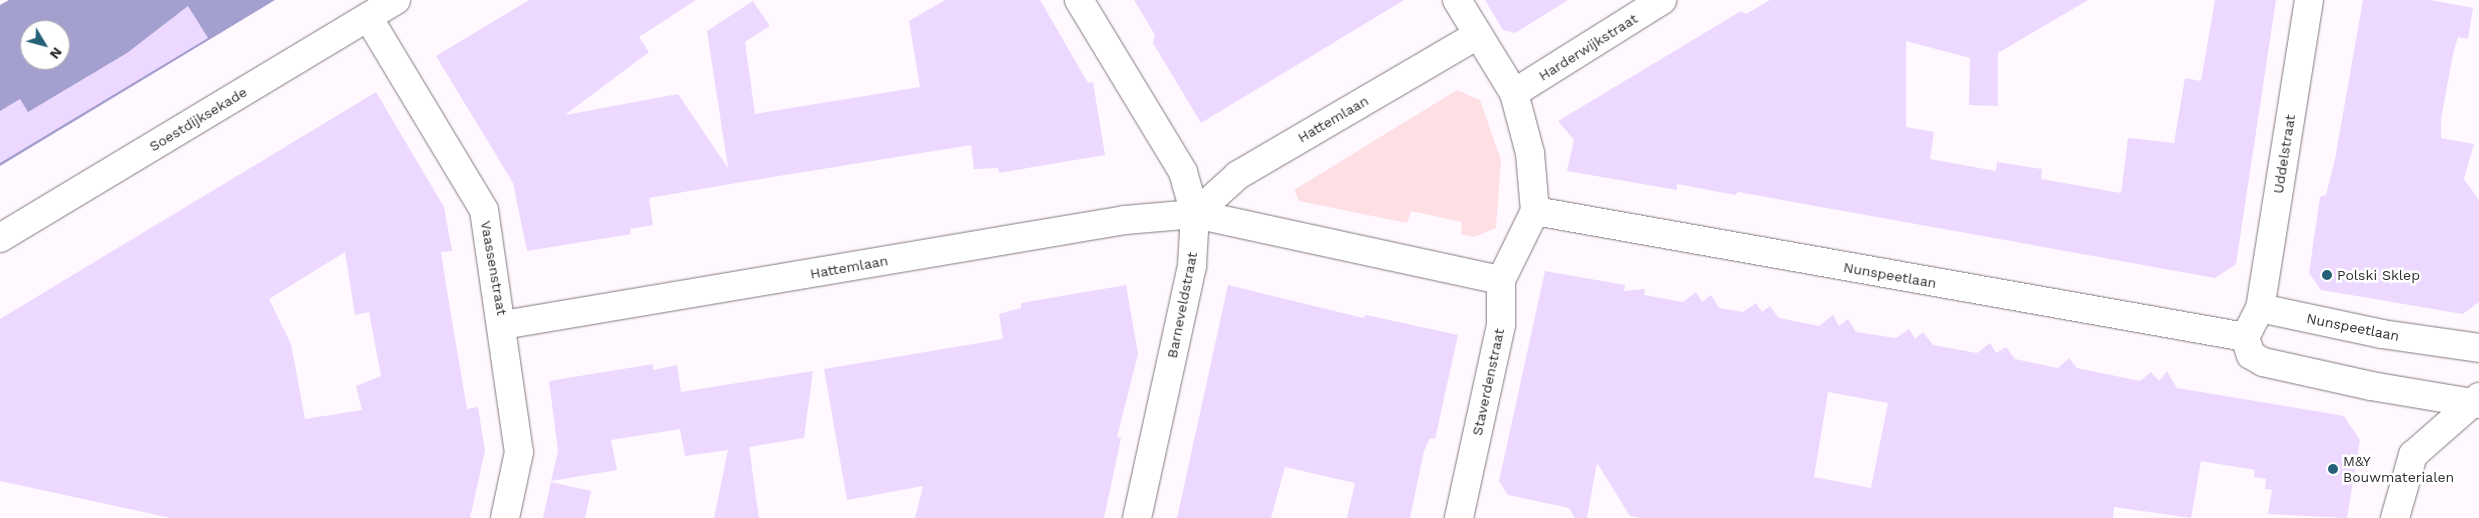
<!DOCTYPE html>
<style>
body{margin:0}
#map{position:relative;width:2479px;height:518px;overflow:hidden;background:#fff8fe;font-family:"Work Sans",sans-serif}
div>[style]{position:absolute}
[style*='--x']{left:calc(var(--x)*1px);top:calc(var(--y)*1px);width:calc(var(--w)*1px);rotate:calc(var(--a)*1deg)}
.green>*{inset:0;background:#fedfe3}
.water>*{inset:0;background:#a39fce}
.building>*{inset:0;background:#edd9ff}
.roads{filter:drop-shadow(0 0 1px #817a80) drop-shadow(0 0 1px #817a80)}
.minor>*{height:28px;margin:-14px;padding:0 14px;transform-origin:14px;border-radius:14px;background:#fff}
.dots>*{width:14px;height:14px;translate:-50% -50%;box-sizing:border-box;border:2px solid #fff;border-radius:50%}
span{translate:-50% -50%;white-space:nowrap;text-align:center;line-height:1.15;-webkit-text-stroke:5px #fff;paint-order:stroke}
.street-label{font-size:14px;color:#312e31}
.poi-label{font-size:14px;color:#312e31}
.left{translate:0 -50%;text-align:left}
.north{position:absolute;left:20px;top:20px;width:50px;height:50px;box-sizing:border-box;background:#fff;border:1px solid #adabad;border-radius:50%;rotate:127deg;font-size:14px;font-weight:700;line-height:20px;text-align:center;color:#312e31}
.north::after{content:'';display:block;margin:auto;width:18px;height:22px;background:#246178;clip-path:polygon(50% 0,100% 100%,50% 72%,0 100%)}
</style>
<div id="map">
<div class="green">
<i style="clip-path:polygon(1457px 90px,1480px 100px,1501px 160px,1496px 228px,1474px 237px,1461px 234px,1462px 222px,1411px 211px,1407px 223px,1299px 201px,1294px 190px)"></i>
</div>
<div class="water">
<i style="clip-path:polygon(evenodd,9px 0,275px 0,0 166px,0 5px,9px 0,30px 30px,60px 30px,60px 60px,30px 60px,30px 30px)"></i>
</div>
<div class="building">
<i style="clip-path:polygon(529px 0,696px 0,639px 37px,649px 52px,565px 115px,678px 94px,728px 168px,707px 31px,753px 1px,770px 26px,745px 42px,755px 114px,920px 87px,909px 21px,945px 0,1040px 0,1088px 83px,1093px 82px,1105px 155px,999px 173px,998px 168px,974px 169px,971px 145px,736px 183px,649px 198px,653px 225px,630px 229px,631px 234px,527px 251px,513px 183px,436px 56px)"></i>
<i style="clip-path:polygon(1134px 0,1404px 0,1201px 123px,1153px 43px,1155px 35px)"></i>
<i style="clip-path:polygon(1485px 0,1568px 0,1515px 33px,1503px 30px)"></i>
<i style="clip-path:polygon(1770px 0,2088px 0,1998px 53px,1998px 106px,1969px 105px,1970px 58px,1906px 41px,1906px 127px,1934px 132px,1930px 159px,1996px 171px,1997px 162px,2042px 169px,2041px 179px,2121px 193px,2128px 138px,2174px 143px,2185px 78px,2201px 81px,2215px 0,2276px 0,2236px 264px,2215px 278px,1738px 192px,1735px 195px,1677px 184px,1677px 190px,1567px 171px,1574px 140px,1558px 121px,1741px 11px,1746px 14px)"></i>
<i style="clip-path:polygon(2363px 0,2431px 0,2473px 8px,2468px 39px,2458px 37px,2453px 54px,2441px 119px,2441px 138px,2474px 144px,2464px 179px,2479px 200px,2479px 302px,2463px 314px,2321px 290px,2309px 273px,2320px 197px,2326px 195px,2335px 159px)"></i>
<i style="clip-path:polygon(188px 6px,208px 38px,0 163px,0 111px,20px 99px,28px 112px,127px 53px)"></i>
<i style="clip-path:polygon(evenodd,376px 92px,444px 207px,452px 251px,441px 252px,447px 291px,467px 409px,478px 407px,485px 451px,470px 518px,171px 518px,0 481px,0 319px,376px 92px,345px 252px,355px 315px,369px 312px,381px 376px,356px 386px,362px 410px,305px 419px,291px 344px,269px 299px,345px 252px)"></i>
<i style="clip-path:polygon(evenodd,1545px 271px,1625px 285px,1624px 291px,1645px 289px,1644px 295px,1683px 302px,1696px 292px,1702px 302px,1711px 295px,1719px 308px,1743px 312px,1756px 303px,1762px 312px,1770px 306px,1779px 318px,1819px 326px,1833px 315px,1839px 326px,1848px 319px,1856px 332px,1896px 338px,1909px 329px,1915px 339px,1923px 332px,1933px 345px,1977px 353px,1990px 343px,1996px 353px,2006px 347px,2015px 359px,2058px 368px,2069px 358px,2077px 368px,2140px 381px,2151px 372px,2159px 381px,2167px 371px,2177px 388px,2344px 416px,2360px 440px,2347px 518px,2268px 514px,2272px 490px,2265px 489px,2266px 479px,2254px 477px,2255px 470px,2201px 461px,2191px 518px,2114px 507px,2113px 518px,1641px 518px,1630px 516px,1597px 463px,1587px 518px,1575px 518px,1569px 508px,1508px 495px,1499px 481px,1545px 271px,1828px 392px,1888px 403px,1871px 488px,1814px 477px,1828px 392px)"></i>
<i style="clip-path:polygon(1126px 285px,1138px 354px,1117px 437px,1121px 438px,1104px 518px,915px 518px,923px 486px,847px 500px,824px 369px,1003px 339px,999px 314px,1021px 308px,1021px 303px)"></i>
<i style="clip-path:polygon(1228px 285px,1363px 318px,1366px 315px,1458px 335px,1435px 439px,1430px 438px,1424px 451px,1410px 518px,1347px 518px,1355px 483px,1285px 467px,1271px 518px,1177px 518px)"></i>
<i style="clip-path:polygon(653px 364px,653px 370px,677px 365px,681px 392px,813px 371px,804px 438px,749px 447px,759px 518px,714px 518px,728px 450px,685px 456px,680px 429px,611px 440px,617px 470px,551px 481px,558px 451px,549px 381px)"></i>
<i style="clip-path:polygon(551px 482px,591px 491px,585px 518px,543px 518px)"></i>
</div>
<div class="roads">
<div class="minor">
<i style="--x:1079;--y:0;--w:201;--a:58.8"></i>
<i style="--x:1183;--y:172;--w:44;--a:74.1"></i>
<i style="--x:1195;--y:214;--w:52;--a:93.3"></i>
<i style="--x:1192;--y:266;--w:258;--a:102.3"></i>
<i style="--x:1457;--y:0;--w:109;--a:58.5"></i>
<i style="--x:1514;--y:93;--w:62;--a:75.1"></i>
<i style="--x:1530;--y:153;--w:58;--a:85.1"></i>
<i style="--x:1535;--y:211;--w:77;--a:116.2"></i>
<i style="--x:1501;--y:280;--w:45;--a:90"></i>
<i style="--x:1501;--y:325;--w:198;--a:102.3"></i>
<i style="--x:2309;--y:0;--w:312;--a:99"></i>
<i style="--x:2260;--y:308;--w:33;--a:117"></i>
<i style="--x:2245;--y:337;--w:19;--a:72"></i>
<i style="--x:2251;--y:355;--w:14;--a:30"></i>
<i style="--x:2263;--y:362;--w:111;--a:12.5"></i>
<i style="--x:2371;--y:386;--w:109;--a:9.5"></i>
<i style="--x:368;--y:17;--w:225;--a:59"></i>
<i style="--x:484;--y:210;--w:245;--a:81.8"></i>
<i style="--x:519;--y:452;--w:67;--a:102"></i>
<i style="--x:1514;--y:93;--w:175;--a:-32.1"></i>
<i style="--x:1535;--y:211;--w:721;--a:10.06"></i>
<i style="--x:1195;--y:214;--w:58;--a:-42.2"></i>
<i style="--x:1238;--y:175;--w:278;--a:-30.3"></i>
<i style="--x:0;--y:238;--w:462;--a:-31"></i>
<i style="--x:2260;--y:308;--w:125;--a:12"></i>
<i style="--x:2382;--y:334;--w:98;--a:8.2"></i>
<i style="--x:503;--y:325;--w:631;--a:-9.58"></i>
<i style="--x:1125;--y:220;--w:70;--a:-4.9"></i>
<i style="--x:1195;--y:214;--w:313;--a:12.2"></i>
<i style="--x:2395;--y:518;--w:66;--a:-74.1"></i>
<i style="--x:2413;--y:455;--w:88;--a:-41.3"></i>
</div>
</div>
<div class="dots">
<i style="left:2327px;top:275px;background:#246178"></i>
<i style="left:2333px;top:469px;background:#246178"></i>
</div>
<div class="street-label">
<span style="left:1588px;top:47px;rotate:-32deg">Harderwijkstraat</span>
<span style="left:198px;top:119px;rotate:-31deg">Soestdijksekade</span>
<span style="left:1333px;top:119px;rotate:-30deg">Hattemlaan</span>
<span style="left:2284px;top:154px;rotate:-81deg">Uddelstraat</span>
<span style="left:849px;top:267px;rotate:-10deg">Hattemlaan</span>
<span style="left:494px;top:268px;rotate:80deg">Vaassenstraat</span>
<span style="left:1890px;top:275px;rotate:10deg">Nunspeetlaan</span>
<span style="left:1182px;top:305px;rotate:-79deg">Barneveldstraat</span>
<span style="left:2353px;top:327px;rotate:11deg">Nunspeetlaan</span>
<span style="left:1488px;top:382px;rotate:-78deg">Staverdenstraat</span>
</div>
<div class="poi-label">
<span class="left" style="left:2337px;top:275px">Polski Sklep</span>
<span class="left" style="left:2343px;top:469px">M&amp;Y<br>Bouwmaterialen</span>
</div>
<div class="north">N</div>
</div>
